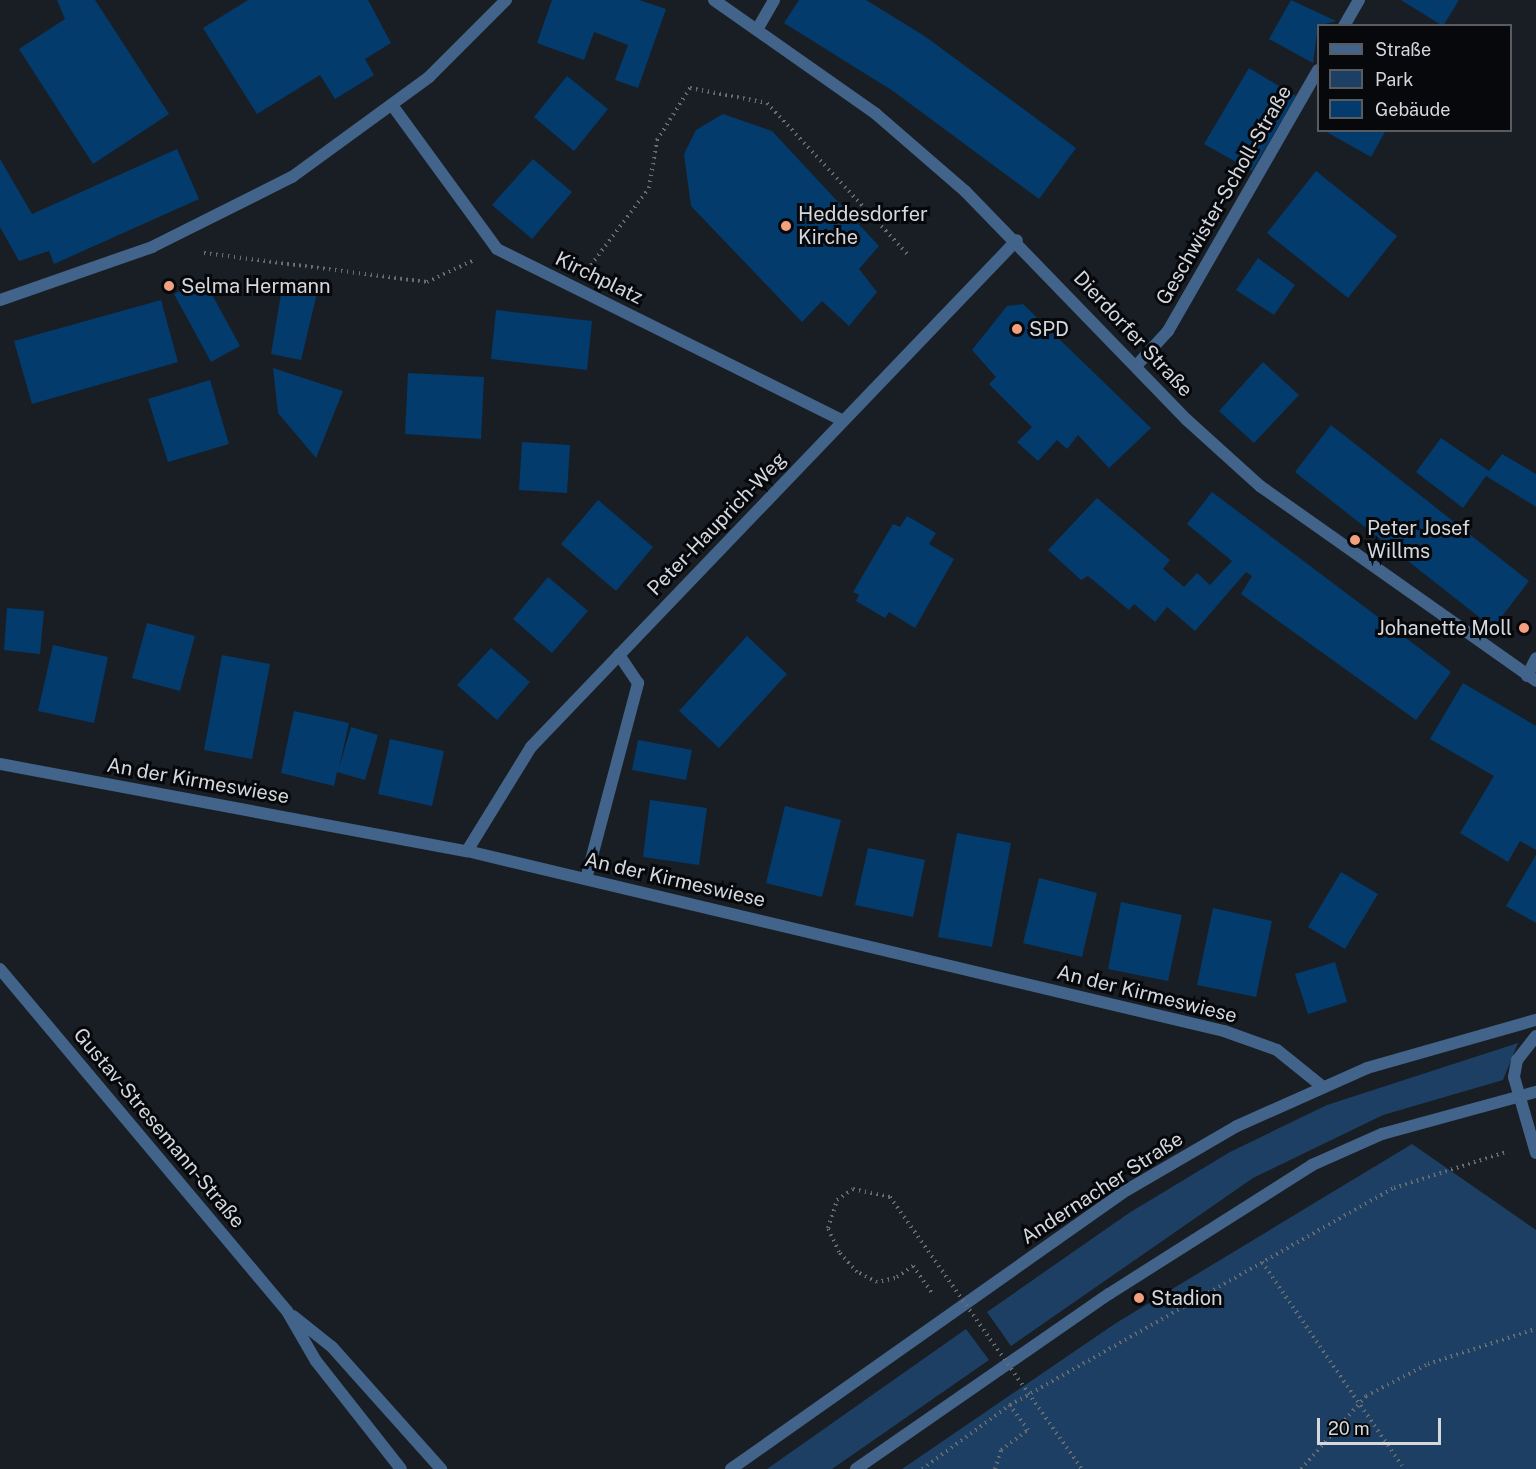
<!DOCTYPE html>
<meta charset="utf-8">
<style>
body{margin:0}
#map{position:relative;width:1536px;height:1469px;overflow:hidden;background:#191e24;font-family:"Public Sans",sans-serif}
div>[style]{position:absolute}
[style*='--x']{left:calc(var(--x)*1px);top:calc(var(--y)*1px);width:calc(var(--w)*1px);rotate:calc(var(--a)*1deg)}
.green>*{inset:0;background:#1d3f63}
.building>*{inset:0;background:#033b6d}
.path>*{height:4px;margin-top:-2px;transform-origin:0;background:repeating-linear-gradient(90deg,#686d72 0 1.5px,transparent 0 6px)}
.service>*{height:12px;margin:-6px;padding:0 6px;transform-origin:6px;border-radius:6px;background:#42648a}
.minor>*{height:12px;margin:-6px;padding:0 6px;transform-origin:6px;border-radius:6px;background:#42648a}
.tertiary>*{height:12px;margin:-6px;padding:0 6px;transform-origin:6px;border-radius:6px;background:#42648a}
.path-bridge>*{height:4px;margin-top:-2px;transform-origin:0;background:repeating-linear-gradient(90deg,#686d72 0 1.5px,transparent 0 6px)}
.dots>*{width:16px;height:16px;translate:-50% -50%;box-sizing:border-box;border:3px solid #06080b;border-radius:50%}
span{translate:-50% -50%;white-space:nowrap;text-align:center;line-height:1.15;-webkit-text-stroke:6px #06080b;paint-order:stroke}
.street-label{font-size:20px;color:#d4d8dd}
.poi-label{font-size:20px;color:#d4d8dd}
.left{translate:0 -50%;text-align:left}
.right{translate:-100% -50%;text-align:right}
.legend{position:absolute;left:1317px;top:24px;width:195px;height:108px;box-sizing:border-box;background:#06080b;border:2px solid #585b5f;margin:0;padding:8px 10px;list-style:none;font-size:18px;color:#d4d8dd}
.legend li{display:flex;align-items:center;gap:12px;height:30px}
.legend b{width:30px;border:2px solid #585b5f}
.scale{position:absolute;left:1317px;top:1418px;width:124px;height:27px;box-sizing:border-box;border:3px solid #d4d8dd;border-top:0;padding-left:8px;font-size:18px;line-height:21px;white-space:nowrap;color:#d4d8dd;-webkit-text-stroke:4px #06080b;paint-order:stroke}
</style>
<div id="map">
<div class="green">
<i style="clip-path:polygon(1518px 1043px,1503px 1080px,1383px 1115px,1253px 1178px,1011px 1346px,987px 1312px,1129px 1213px,1230px 1152px,1327px 1105px)"></i>
<i style="clip-path:polygon(1412px 1144px,1536px 1230px,1536px 1469px,902px 1469px,1116px 1323px)"></i>
<i style="clip-path:polygon(966px 1329px,989px 1360px,832px 1469px,767px 1469px)"></i>
</div>
<div class="building">
<i style="clip-path:polygon(57px 0,95px 0,169px 114px,93px 164px,19px 49px,65px 19px)"></i>
<i style="clip-path:polygon(248px 0,368px 0,391px 43px,365px 59px,374px 75px,335px 99px,320px 75px,257px 114px,203px 28px)"></i>
<i style="clip-path:polygon(552px 0,639px 0,666px 9px,638px 88px,615px 80px,628px 45px,594px 32px,584px 60px,537px 43px)"></i>
<i style="clip-path:polygon(799px 0,866px 0,926px 37px,1076px 148px,1039px 199px,893px 91px,784px 23px)"></i>
<i style="clip-path:polygon(1291px 0,1336px 21px,1318px 26px,1313px 63px,1269px 39px)"></i>
<i style="clip-path:polygon(1401px 0,1459px 0,1443px 26px)"></i>
<i style="clip-path:polygon(1249px 68px,1296px 96px,1252px 171px,1204px 144px)"></i>
<i style="clip-path:polygon(567px 76px,608px 109px,574px 151px,534px 117px)"></i>
<i style="clip-path:polygon(723px 114px,772px 131px,879px 246px,859px 269px,877px 292px,849px 326px,822px 301px,802px 322px,691px 206px,684px 154px,696px 130px)"></i>
<i style="clip-path:polygon(1323px 130px,1386px 130px,1371px 157px)"></i>
<i style="clip-path:polygon(177px 149px,199px 199px,54px 264px,49px 251px,19px 261px,0 227px,0 159px,32px 214px)"></i>
<i style="clip-path:polygon(533px 159px,572px 192px,532px 239px,492px 205px)"></i>
<i style="clip-path:polygon(1316px 171px,1397px 236px,1348px 298px,1267px 233px)"></i>
<i style="clip-path:polygon(1258px 258px,1295px 285px,1274px 315px,1236px 290px)"></i>
<i style="clip-path:polygon(203px 278px,240px 346px,211px 362px,174px 294px)"></i>
<i style="clip-path:polygon(282px 288px,317px 293px,301px 360px,271px 354px)"></i>
<i style="clip-path:polygon(161px 300px,178px 362px,32px 404px,14px 341px)"></i>
<i style="clip-path:polygon(1023px 304px,1151px 428px,1109px 468px,1078px 435px,1067px 449px,1057px 440px,1038px 461px,1017px 442px,1032px 427px,989px 384px,996px 377px,972px 350px,1007px 306px)"></i>
<i style="clip-path:polygon(496px 310px,592px 321px,587px 370px,491px 359px)"></i>
<i style="clip-path:polygon(1263px 362px,1299px 395px,1254px 443px,1219px 411px)"></i>
<i style="clip-path:polygon(273px 368px,343px 391px,316px 458px,278px 413px)"></i>
<i style="clip-path:polygon(408px 373px,484px 377px,481px 439px,405px 434px)"></i>
<i style="clip-path:polygon(210px 380px,229px 444px,168px 462px,148px 399px)"></i>
<i style="clip-path:polygon(1331px 425px,1529px 581px,1493px 628px,1295px 472px)"></i>
<i style="clip-path:polygon(1441px 438px,1489px 471px,1502px 454px,1536px 474px,1536px 507px,1486px 476px,1463px 508px,1416px 472px)"></i>
<i style="clip-path:polygon(522px 442px,570px 445px,567px 493px,519px 490px)"></i>
<i style="clip-path:polygon(1212px 492px,1451px 672px,1416px 720px,1241px 594px,1252px 576px,1246px 572px,1195px 631px,1167px 607px,1155px 622px,1134px 604px,1129px 610px,1088px 576px,1081px 580px,1048px 550px,1097px 498px,1170px 560px,1163px 569px,1184px 587px,1197px 573px,1210px 585px,1232px 561px,1187px 524px)"></i>
<i style="clip-path:polygon(598px 500px,653px 547px,616px 591px,561px 544px)"></i>
<i style="clip-path:polygon(907px 516px,936px 533px,929px 544px,954px 559px,915px 628px,889px 612px,885px 618px,856px 601px,859px 595px,853px 592px,893px 524px,900px 527px)"></i>
<i style="clip-path:polygon(548px 577px,588px 611px,552px 653px,513px 619px)"></i>
<i style="clip-path:polygon(7px 608px,44px 611px,40px 654px,4px 650px)"></i>
<i style="clip-path:polygon(147px 623px,195px 636px,180px 691px,132px 678px)"></i>
<i style="clip-path:polygon(747px 636px,787px 674px,719px 748px,679px 711px)"></i>
<i style="clip-path:polygon(53px 645px,108px 657px,94px 723px,38px 711px)"></i>
<i style="clip-path:polygon(491px 648px,530px 682px,497px 720px,457px 685px)"></i>
<i style="clip-path:polygon(222px 655px,270px 664px,252px 759px,204px 750px)"></i>
<i style="clip-path:polygon(1463px 683px,1536px 726px,1536px 850px,1520px 841px,1508px 862px,1460px 833px,1494px 776px,1430px 739px)"></i>
<i style="clip-path:polygon(294px 711px,349px 723px,339px 768px,351px 727px,378px 735px,365px 780px,337px 772px,334px 786px,281px 773px)"></i>
<i style="clip-path:polygon(390px 739px,444px 751px,432px 806px,378px 794px)"></i>
<i style="clip-path:polygon(638px 740px,692px 750px,686px 780px,632px 770px)"></i>
<i style="clip-path:polygon(650px 800px,707px 808px,699px 865px,643px 857px)"></i>
<i style="clip-path:polygon(785px 806px,841px 820px,822px 897px,766px 883px)"></i>
<i style="clip-path:polygon(957px 833px,1011px 843px,992px 947px,938px 937px)"></i>
<i style="clip-path:polygon(868px 848px,925px 860px,913px 917px,855px 905px)"></i>
<i style="clip-path:polygon(1536px 855px,1536px 923px,1506px 906px)"></i>
<i style="clip-path:polygon(1341px 872px,1378px 894px,1345px 949px,1308px 927px)"></i>
<i style="clip-path:polygon(1039px 878px,1097px 893px,1082px 957px,1023px 943px)"></i>
<i style="clip-path:polygon(1121px 902px,1182px 915px,1168px 981px,1108px 969px)"></i>
<i style="clip-path:polygon(1213px 908px,1272px 921px,1256px 997px,1197px 985px)"></i>
<i style="clip-path:polygon(1335px 962px,1347px 1002px,1308px 1014px,1295px 974px)"></i>
</div>
<div class="path">
<i style="--x:204;--y:253;--w:225;--a:7.4"></i>
<i style="--x:427;--y:282;--w:50;--a:-25"></i>
<i style="--x:591;--y:265;--w:96;--a:-53"></i>
<i style="--x:649;--y:188;--w:49;--a:-80.5"></i>
<i style="--x:657;--y:140;--w:62;--a:-57.6"></i>
<i style="--x:690;--y:88;--w:78;--a:11"></i>
<i style="--x:767;--y:103;--w:209;--a:47.1"></i>
<i style="--x:1262;--y:1262;--w:247;--a:55.5"></i>
<i style="--x:913;--y:1266;--w:35;--a:55"></i>
<i style="--x:922;--y:1469;--w:109;--a:-36"></i>
<i style="--x:1010;--y:1405;--w:441;--a:-29.5"></i>
<i style="--x:1394;--y:1188;--w:118;--a:-17.8"></i>
<i style="--x:995;--y:1469;--w:20;--a:-72"></i>
<i style="--x:1001;--y:1450;--w:34;--a:-37"></i>
<i style="--x:1028;--y:1430;--w:32;--a:-126"></i>
<i style="--x:1301;--y:1469;--w:98;--a:-48.3"></i>
<i style="--x:1366;--y:1396;--w:70;--a:-27.3"></i>
<i style="--x:1428;--y:1364;--w:114;--a:-18"></i>
</div>
<div class="service">
<i style="--x:758;--y:28;--w:32;--a:-60"></i>
<i style="--x:586;--y:879;--w:203;--a:-75.1"></i>
<i style="--x:638;--y:683;--w:34;--a:-124"></i>
<i style="--x:1224;--y:1031;--w:56;--a:19.7"></i>
<i style="--x:1277;--y:1050;--w:59;--a:38.8"></i>
</div>
<div class="minor">
<i style="--x:1344;--y:26;--w:30;--a:-60"></i>
<i style="--x:392;--y:105;--w:178;--a:53.9"></i>
<i style="--x:497;--y:249;--w:386;--a:26.4"></i>
<i style="--x:0;--y:300;--w:161;--a:-19.2"></i>
<i style="--x:152;--y:247;--w:157;--a:-26.6"></i>
<i style="--x:292;--y:177;--w:170;--a:-36.1"></i>
<i style="--x:429;--y:77;--w:109;--a:-45"></i>
<i style="--x:1137;--y:365;--w:46;--a:-47.6"></i>
<i style="--x:1168;--y:331;--w:301;--a:-60.1"></i>
<i style="--x:1527;--y:676;--w:20;--a:-63"></i>
<i style="--x:0;--y:764;--w:475;--a:10.6"></i>
<i style="--x:467;--y:851;--w:778;--a:13.38"></i>
<i style="--x:467;--y:851;--w:122;--a:-58.4"></i>
<i style="--x:531;--y:747;--w:702;--a:-46.21"></i>
<i style="--x:0;--y:969;--w:446;--a:50"></i>
<i style="--x:287;--y:1311;--w:58;--a:59.9"></i>
<i style="--x:316;--y:1361;--w:137;--a:51.8"></i>
<i style="--x:1536;--y:1036;--w:31;--a:128"></i>
<i style="--x:1517;--y:1060;--w:17;--a:100"></i>
<i style="--x:1514;--y:1077;--w:79;--a:73.9"></i>
<i style="--x:293;--y:1316;--w:50;--a:38.5"></i>
<i style="--x:332;--y:1347;--w:164;--a:48.2"></i>
</div>
<div class="tertiary">
<i style="--x:714;--y:0;--w:198;--a:35.1"></i>
<i style="--x:876;--y:114;--w:118;--a:40.9"></i>
<i style="--x:965;--y:191;--w:319;--a:45.9"></i>
<i style="--x:1187;--y:420;--w:98;--a:42.1"></i>
<i style="--x:1260;--y:486;--w:338;--a:35.2"></i>
<i style="--x:731;--y:1469;--w:484;--a:-35.2"></i>
<i style="--x:1127;--y:1190;--w:127;--a:-30.2"></i>
<i style="--x:1237;--y:1126;--w:142;--a:-24"></i>
<i style="--x:1367;--y:1068;--w:176;--a:-15.9"></i>
<i style="--x:856;--y:1469;--w:308;--a:-34.7"></i>
<i style="--x:1109;--y:1294;--w:241;--a:-32.4"></i>
<i style="--x:1312;--y:1165;--w:77;--a:-23.9"></i>
<i style="--x:1382;--y:1134;--w:160;--a:-15.3"></i>
</div>
<div class="path-bridge">
<i style="--x:913;--y:1266;--w:22;--a:146"></i>
<i style="--x:895;--y:1278;--w:18;--a:167"></i>
<i style="--x:877;--y:1282;--w:22;--a:-153"></i>
<i style="--x:857;--y:1272;--w:27;--a:-132"></i>
<i style="--x:839;--y:1252;--w:26;--a:-115"></i>
<i style="--x:828;--y:1228;--w:29;--a:-72"></i>
<i style="--x:837;--y:1200;--w:19;--a:-35"></i>
<i style="--x:853;--y:1189;--w:38;--a:12"></i>
<i style="--x:890;--y:1197;--w:333;--a:54.8"></i>
</div>
<div class="dots">
<i style="left:786px;top:226px;background:#f2a080"></i>
<i style="left:169px;top:286px;background:#f2a080"></i>
<i style="left:1017px;top:329px;background:#f2a080"></i>
<i style="left:1355px;top:540px;background:#f2a080"></i>
<i style="left:1524px;top:628px;background:#f2a080"></i>
<i style="left:1139px;top:1298px;background:#f2a080"></i>
</div>
<div class="street-label">
<span style="left:1224px;top:195px;rotate:-60deg">Geschwister-Scholl-Straße</span>
<span style="left:599px;top:278px;rotate:26deg">Kirchplatz</span>
<span style="left:1133px;top:334px;rotate:47deg">Dierdorfer Straße</span>
<span style="left:717px;top:524px;rotate:-46deg">Peter-Hauprich-Weg</span>
<span style="left:198px;top:781px;rotate:10deg">An der Kirmeswiese</span>
<span style="left:675px;top:880px;rotate:13deg">An der Kirmeswiese</span>
<span style="left:1147px;top:994px;rotate:14deg">An der Kirmeswiese</span>
<span style="left:159px;top:1128px;rotate:50deg">Gustav-Stresemann-Straße</span>
<span style="left:1102px;top:1188px;rotate:-33deg">Andernacher Straße</span>
</div>
<div class="poi-label">
<span class="left" style="left:798px;top:226px">Heddesdorfer<br>Kirche</span>
<span class="left" style="left:181px;top:286px">Selma Hermann</span>
<span class="left" style="left:1029px;top:329px">SPD</span>
<span class="left" style="left:1367px;top:540px">Peter Josef<br>Willms</span>
<span class="right" style="left:1512px;top:628px">Johanette Moll</span>
<span class="left" style="left:1151px;top:1298px">Stadion</span>
</div>
<ul class="legend">
<li><b style="height:8px;background:#42648a"></b>Straße</li>
<li><b style="height:16px;background:#1d3f63"></b>Park</li>
<li><b style="height:16px;background:#033b6d"></b>Gebäude</li>
</ul>
<div class="scale">20 m</div>
</div>
